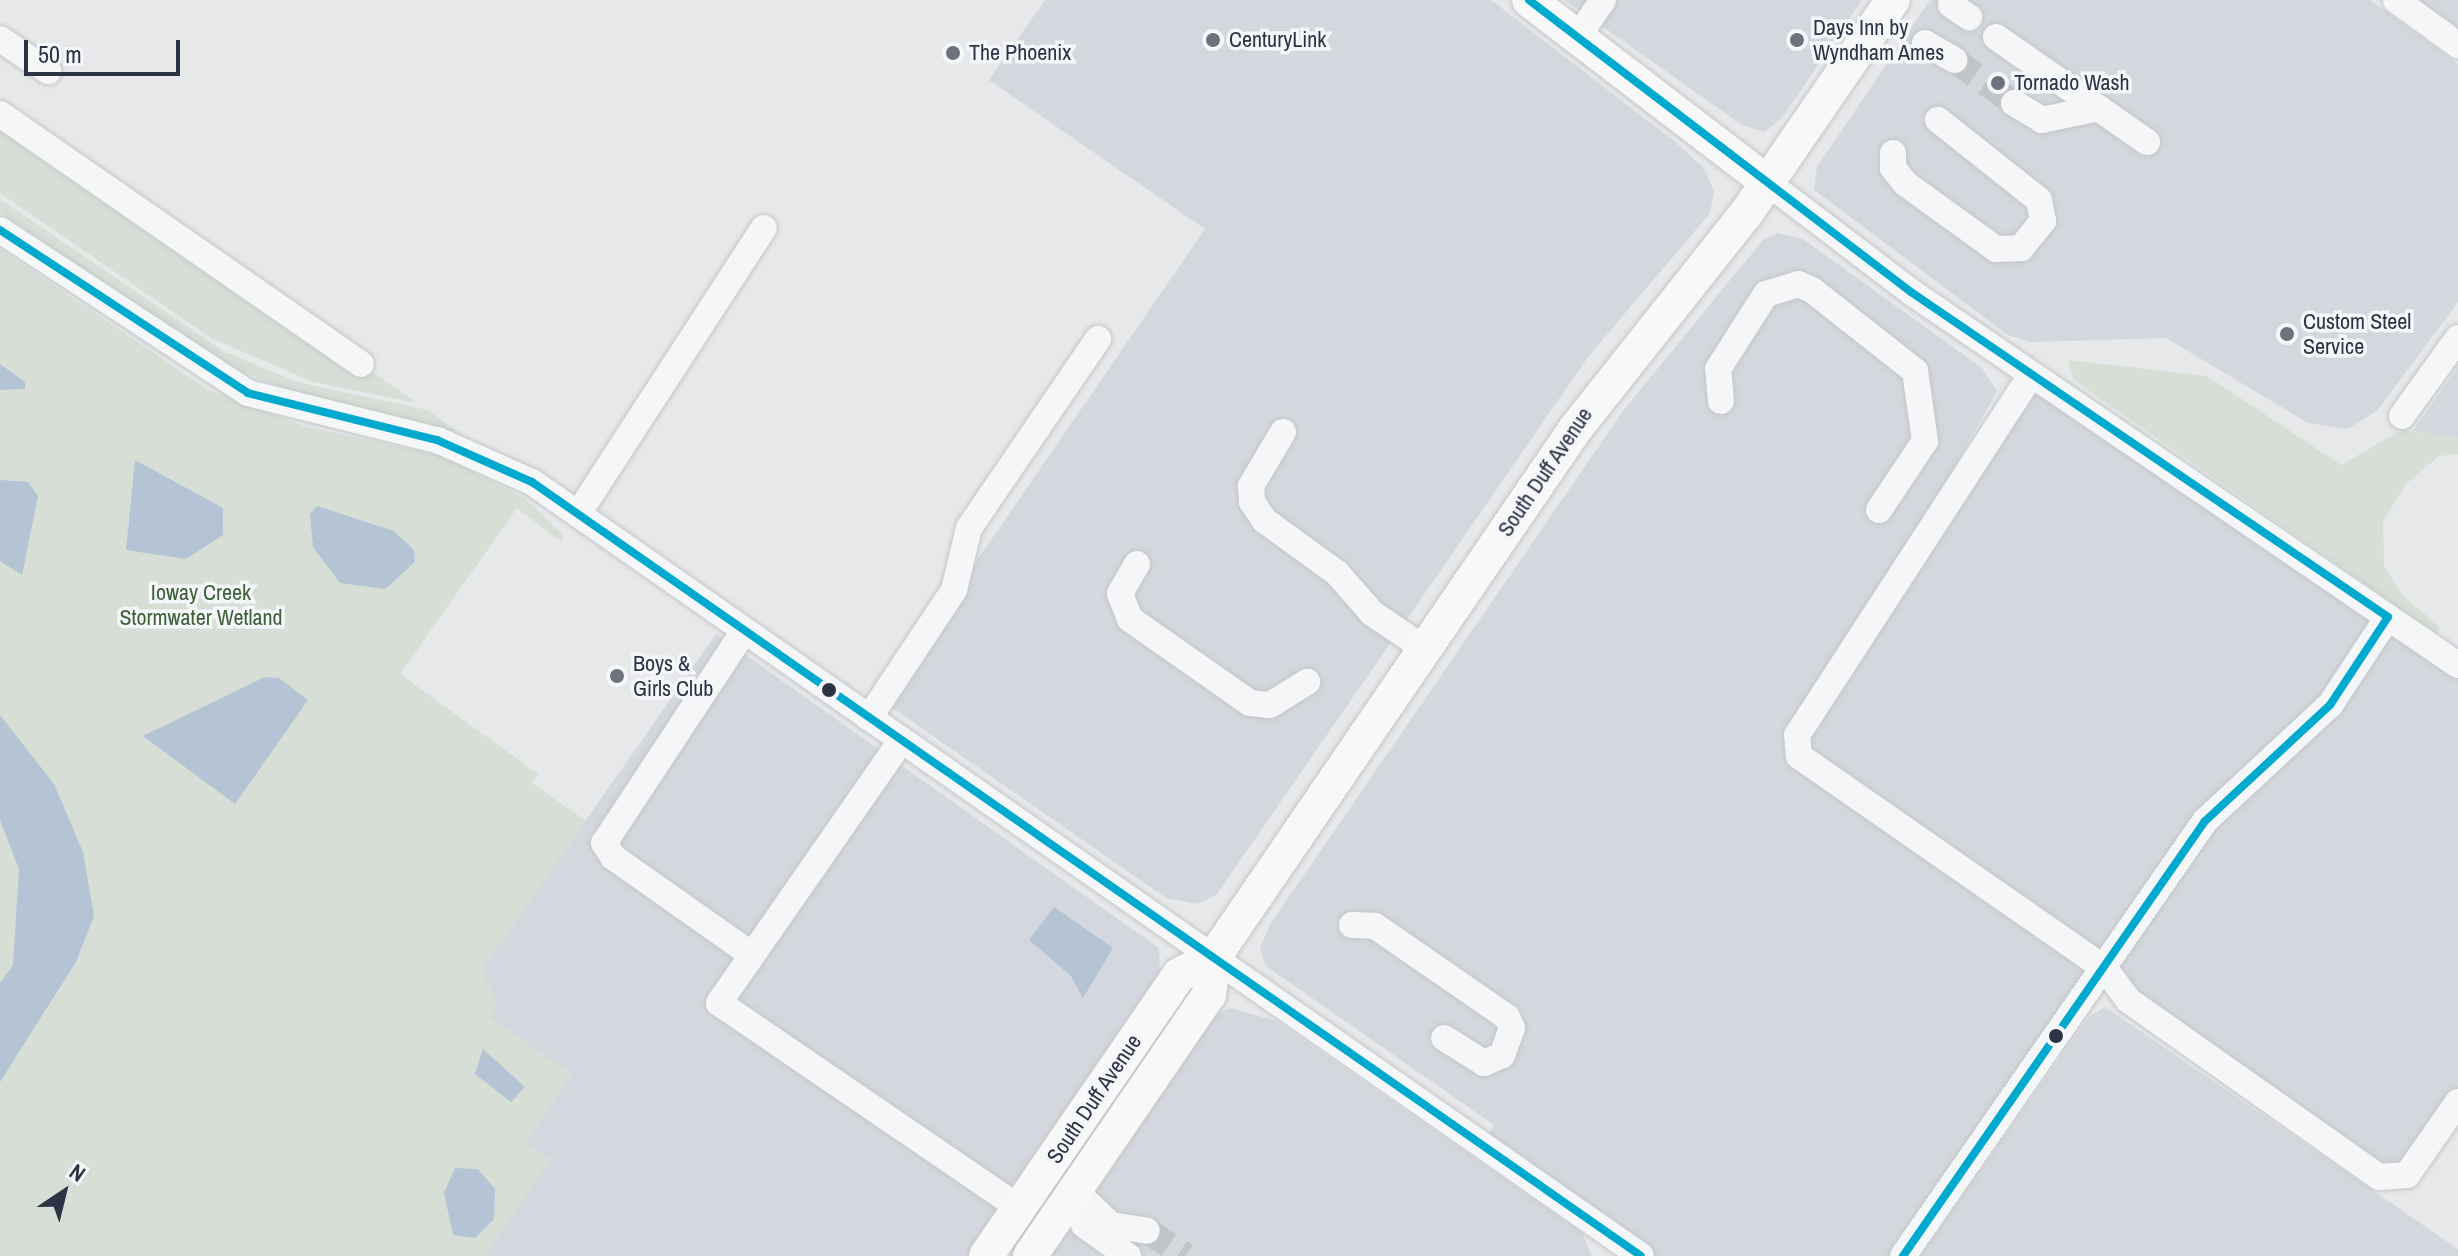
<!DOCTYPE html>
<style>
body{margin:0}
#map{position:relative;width:2458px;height:1256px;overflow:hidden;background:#e6e8ea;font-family:"Archivo Narrow",sans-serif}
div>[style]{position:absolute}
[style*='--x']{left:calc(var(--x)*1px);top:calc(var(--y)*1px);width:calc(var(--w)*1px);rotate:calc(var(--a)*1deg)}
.built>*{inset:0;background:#d4d7dd}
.green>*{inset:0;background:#d6ded6}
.water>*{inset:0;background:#b4c4d5}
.minor-tunnel>*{height:26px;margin-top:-13px;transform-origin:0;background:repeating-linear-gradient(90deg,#c1c4c9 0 26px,transparent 0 39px)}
.roads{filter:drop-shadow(0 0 2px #c4c6c8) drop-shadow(0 0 2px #c4c6c8)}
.minor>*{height:26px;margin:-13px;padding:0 13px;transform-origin:13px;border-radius:13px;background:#f5f6f7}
.major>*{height:34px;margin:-17px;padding:0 17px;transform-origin:17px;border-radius:17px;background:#f8f8f8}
.bus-1>*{height:8px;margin:-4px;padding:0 4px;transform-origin:4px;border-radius:4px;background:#00a9ce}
.dots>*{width:22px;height:22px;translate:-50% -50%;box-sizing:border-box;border:4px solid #f4f6f9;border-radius:50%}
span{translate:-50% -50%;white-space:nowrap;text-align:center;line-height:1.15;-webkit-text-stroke:7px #f4f6f9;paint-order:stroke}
.poi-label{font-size:22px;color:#2b3445}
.left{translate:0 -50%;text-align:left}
.street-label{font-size:22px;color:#2b3445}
.park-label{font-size:22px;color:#3f6138}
.north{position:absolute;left:24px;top:1152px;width:80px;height:80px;-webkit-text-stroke:6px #f4f6f9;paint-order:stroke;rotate:35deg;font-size:22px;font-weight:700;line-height:32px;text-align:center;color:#2b3445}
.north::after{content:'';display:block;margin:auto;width:28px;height:36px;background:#2b3445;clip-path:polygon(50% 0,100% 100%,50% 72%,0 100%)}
.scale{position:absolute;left:24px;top:40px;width:156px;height:36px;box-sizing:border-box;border:4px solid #2b3445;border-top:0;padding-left:10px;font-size:24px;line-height:28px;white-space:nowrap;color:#2b3445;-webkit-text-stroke:6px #f4f6f9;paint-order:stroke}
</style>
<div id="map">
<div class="built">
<i style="clip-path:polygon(1045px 0,1491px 0,1674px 141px,1703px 167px,1714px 191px,1710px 213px,1588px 357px,1217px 894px,1198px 904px,1166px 898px,881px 700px,1205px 229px,989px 80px)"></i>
<i style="clip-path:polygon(1565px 0,1862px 0,1782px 118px,1764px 132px,1742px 125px)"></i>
<i style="clip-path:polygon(1930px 0,2370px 0,2458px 64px,2458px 302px,2377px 411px,2347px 429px,2308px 423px,2166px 338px,2030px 342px,2008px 335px,1814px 190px,1817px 167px)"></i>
<i style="clip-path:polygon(2419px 0,2458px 0,2458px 28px)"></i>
<i style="clip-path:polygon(1777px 233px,1803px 239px,1982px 368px,1997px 391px,1897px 569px,1786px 728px,1796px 735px,2031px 375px,2458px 665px,2458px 1102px,2392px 1182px,2111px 975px,1903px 1256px,1615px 1256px,1623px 1244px,1483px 1145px,1494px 1125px,1266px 966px,1260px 948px,1271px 923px,1623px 411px,1762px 241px)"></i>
<i style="clip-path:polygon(2458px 367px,2458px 438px,2413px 431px)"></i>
<i style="clip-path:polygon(716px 634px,1159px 948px,1160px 981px,971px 1256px,484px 1256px,550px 1160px,525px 1142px,571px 1074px,491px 1019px,482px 969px)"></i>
<i style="clip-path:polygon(2105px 1007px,2458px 1249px,2458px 1256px,1920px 1256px,2089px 1017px)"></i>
<i style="clip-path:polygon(1231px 1008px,1276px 1021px,1582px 1233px,1592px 1256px,1043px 1256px,1211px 1016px)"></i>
</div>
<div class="green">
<i style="clip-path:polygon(0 132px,343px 369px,355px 377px,374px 373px,417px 403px,313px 382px,211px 338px,0 193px)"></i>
<i style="clip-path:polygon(0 199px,223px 351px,297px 382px,427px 410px,460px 433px,297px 394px,232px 368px,0 212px)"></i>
<i style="clip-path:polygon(0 249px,208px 390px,303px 426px,441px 456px,524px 498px,563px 535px,562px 542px,517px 508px,400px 674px,538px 774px,532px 783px,586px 821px,482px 969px,496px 1003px,491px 1019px,572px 1074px,525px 1142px,550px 1160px,484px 1256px,0 1256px)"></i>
<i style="clip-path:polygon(2068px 360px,2207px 376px,2341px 465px,2402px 430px,2458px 438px,2458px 454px,2439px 456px,2407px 483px,2383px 521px,2384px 566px,2402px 595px,2440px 627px,2437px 634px,2074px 380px)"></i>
</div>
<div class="water">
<i style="clip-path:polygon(0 364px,25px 382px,25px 389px,0 390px)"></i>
<i style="clip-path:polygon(135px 460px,223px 508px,223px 535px,186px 559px,126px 550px)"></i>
<i style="clip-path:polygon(0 480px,28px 482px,38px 496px,22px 575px,0 561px)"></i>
<i style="clip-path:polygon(317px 506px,394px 531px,414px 550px,415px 562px,385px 589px,340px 583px,313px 547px,310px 514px)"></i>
<i style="clip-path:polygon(265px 677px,279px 678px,308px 700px,235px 804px,143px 736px)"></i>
<i style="clip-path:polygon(0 715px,54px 784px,83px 852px,94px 916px,76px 962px,0 1082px,0 983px,13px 965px,19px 869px,0 820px)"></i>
<i style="clip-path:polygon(1054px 907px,1113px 948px,1083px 998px,1071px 976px,1029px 940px)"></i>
<i style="clip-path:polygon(483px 1049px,525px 1087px,511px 1102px,475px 1074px)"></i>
<i style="clip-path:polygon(455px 1168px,478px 1169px,495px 1189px,494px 1219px,475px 1238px,453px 1235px,444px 1193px)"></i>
</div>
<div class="minor-tunnel">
<i style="--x:1954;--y:60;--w:74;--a:35.6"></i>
<i style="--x:1147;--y:1231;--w:46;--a:32.7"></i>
</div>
<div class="roads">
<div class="minor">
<i style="--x:2396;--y:0;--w:77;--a:36"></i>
<i style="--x:1951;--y:5;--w:22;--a:34"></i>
<i style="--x:1579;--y:35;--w:42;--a:-55.6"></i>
<i style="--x:1996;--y:37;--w:184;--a:34.8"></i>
<i style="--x:0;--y:39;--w:58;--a:33.7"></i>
<i style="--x:1925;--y:43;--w:34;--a:30"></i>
<i style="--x:2014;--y:103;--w:33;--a:31"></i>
<i style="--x:2042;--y:120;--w:58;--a:-11.9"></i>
<i style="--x:0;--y:114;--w:439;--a:34.7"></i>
<i style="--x:1893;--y:153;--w:15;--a:90"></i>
<i style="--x:1893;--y:168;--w:21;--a:51"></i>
<i style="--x:1906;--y:184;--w:111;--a:35.8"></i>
<i style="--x:1996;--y:249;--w:25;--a:-2"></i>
<i style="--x:2021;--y:248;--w:35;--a:-51"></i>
<i style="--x:2043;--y:221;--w:21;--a:-101"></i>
<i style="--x:2039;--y:200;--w:129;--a:-141.6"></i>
<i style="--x:1768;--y:183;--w:180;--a:37.3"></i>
<i style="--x:1911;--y:292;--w:662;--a:34.29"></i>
<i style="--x:0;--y:230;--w:297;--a:33.3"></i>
<i style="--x:248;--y:393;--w:195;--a:14"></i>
<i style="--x:437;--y:440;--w:104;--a:23.9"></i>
<i style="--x:532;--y:482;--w:1352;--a:34.91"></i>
<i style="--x:2031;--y:375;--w:429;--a:123"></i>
<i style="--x:1797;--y:735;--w:21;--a:85"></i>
<i style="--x:1799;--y:756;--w:373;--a:34.8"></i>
<i style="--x:2105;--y:969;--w:39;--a:53"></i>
<i style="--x:2128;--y:1000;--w:307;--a:35.2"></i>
<i style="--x:2379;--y:1177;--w:28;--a:-4"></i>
<i style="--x:2407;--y:1175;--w:89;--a:-55.1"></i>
<i style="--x:1721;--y:401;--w:32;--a:-95"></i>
<i style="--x:1718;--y:369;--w:89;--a:-57.4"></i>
<i style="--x:1766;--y:294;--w:34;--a:-17"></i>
<i style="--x:1798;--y:284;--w:15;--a:23"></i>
<i style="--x:1812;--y:290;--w:131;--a:38.2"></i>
<i style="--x:1915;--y:371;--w:71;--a:81.9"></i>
<i style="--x:1925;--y:441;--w:83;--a:123.7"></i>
<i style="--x:2402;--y:416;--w:96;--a:-54.3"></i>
<i style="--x:1283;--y:432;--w:63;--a:120.7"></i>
<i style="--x:1251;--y:486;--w:16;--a:86"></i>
<i style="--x:1252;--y:502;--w:22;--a:56"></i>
<i style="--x:1264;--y:520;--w:90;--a:36"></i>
<i style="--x:1337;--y:573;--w:53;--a:48.8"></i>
<i style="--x:1372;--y:613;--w:64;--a:34.2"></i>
<i style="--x:578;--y:514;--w:341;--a:-57"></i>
<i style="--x:1137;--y:564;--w:34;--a:120"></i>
<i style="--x:1120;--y:594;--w:27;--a:68"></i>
<i style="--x:1130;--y:619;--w:146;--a:35"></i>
<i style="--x:1250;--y:703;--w:20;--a:6"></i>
<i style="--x:1270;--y:705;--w:44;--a:-31.9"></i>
<i style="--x:744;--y:631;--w:254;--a:123.4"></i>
<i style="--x:604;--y:843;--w:17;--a:57"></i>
<i style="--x:613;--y:857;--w:170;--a:35.2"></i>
<i style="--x:869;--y:718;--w:154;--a:-56.4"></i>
<i style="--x:954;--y:590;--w:64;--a:-76.4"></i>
<i style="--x:969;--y:528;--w:229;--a:-55.7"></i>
<i style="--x:901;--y:741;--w:319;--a:124.8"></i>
<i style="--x:719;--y:1003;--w:364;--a:34.3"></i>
<i style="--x:1352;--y:925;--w:23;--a:2"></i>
<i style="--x:1375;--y:926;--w:160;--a:34.6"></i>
<i style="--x:1507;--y:1017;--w:12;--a:66"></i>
<i style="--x:1512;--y:1028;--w:29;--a:110"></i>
<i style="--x:1502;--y:1055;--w:20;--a:156"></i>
<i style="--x:1484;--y:1063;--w:47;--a:-148"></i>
<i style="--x:1075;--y:1191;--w:50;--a:43.4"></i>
<i style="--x:1111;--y:1225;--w:36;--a:9"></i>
<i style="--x:1084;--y:1225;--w:54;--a:35.2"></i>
<i style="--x:1903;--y:1256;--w:530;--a:-55.23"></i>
<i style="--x:2205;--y:821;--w:171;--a:-42.9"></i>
<i style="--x:2330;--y:705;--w:105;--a:-56.6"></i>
</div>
<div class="major">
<i style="--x:1529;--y:0;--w:301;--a:37.4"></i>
<i style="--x:986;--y:1256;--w:341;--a:-55.5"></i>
<i style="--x:1179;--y:975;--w:39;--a:-27"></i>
<i style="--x:1030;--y:1256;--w:316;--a:-55.6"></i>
<i style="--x:1209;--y:995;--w:38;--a:-83"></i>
<i style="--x:1214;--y:957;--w:641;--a:-55.62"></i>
<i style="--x:1576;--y:428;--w:272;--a:-51.6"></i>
<i style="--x:1745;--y:215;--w:261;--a:-55.5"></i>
</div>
</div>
<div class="bus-1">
<i style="--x:1529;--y:0;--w:481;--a:37.4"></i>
<i style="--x:1911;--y:292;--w:577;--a:34.27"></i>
<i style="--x:2388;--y:617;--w:105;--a:123.4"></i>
<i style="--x:2330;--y:705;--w:171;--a:137.1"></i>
<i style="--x:2205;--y:821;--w:530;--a:124.77"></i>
<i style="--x:0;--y:230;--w:297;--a:33.3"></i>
<i style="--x:248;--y:393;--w:195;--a:14"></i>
<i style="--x:437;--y:440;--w:104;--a:23.9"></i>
<i style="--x:532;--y:482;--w:1352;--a:34.91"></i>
</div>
<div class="dots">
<i style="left:1213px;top:40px;background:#6c737f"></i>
<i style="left:1797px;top:40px;background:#6c737f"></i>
<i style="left:953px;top:53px;background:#6c737f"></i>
<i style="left:1998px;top:83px;background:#6c737f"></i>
<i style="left:2287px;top:334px;background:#6c737f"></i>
<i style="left:617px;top:676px;background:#6c737f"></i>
<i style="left:829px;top:690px;background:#2b3445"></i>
<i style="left:2056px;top:1036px;background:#2b3445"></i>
</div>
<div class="poi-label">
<span class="left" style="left:1813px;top:40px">Days Inn by<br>Wyndham Ames</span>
<span class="left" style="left:1229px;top:40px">CenturyLink</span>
<span class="left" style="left:969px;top:53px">The Phoenix</span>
<span class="left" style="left:2014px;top:83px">Tornado Wash</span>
<span class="left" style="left:2303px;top:334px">Custom Steel<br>Service</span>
<span class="left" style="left:633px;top:676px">Boys &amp;<br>Girls Club</span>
</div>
<div class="street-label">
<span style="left:1545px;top:472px;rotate:-56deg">South Duff Avenue</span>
<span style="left:1094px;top:1099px;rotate:-56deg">South Duff Avenue</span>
</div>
<div class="park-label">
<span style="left:201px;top:605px">Ioway Creek<br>Stormwater Wetland</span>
</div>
<div class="north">N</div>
<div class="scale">50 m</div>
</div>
